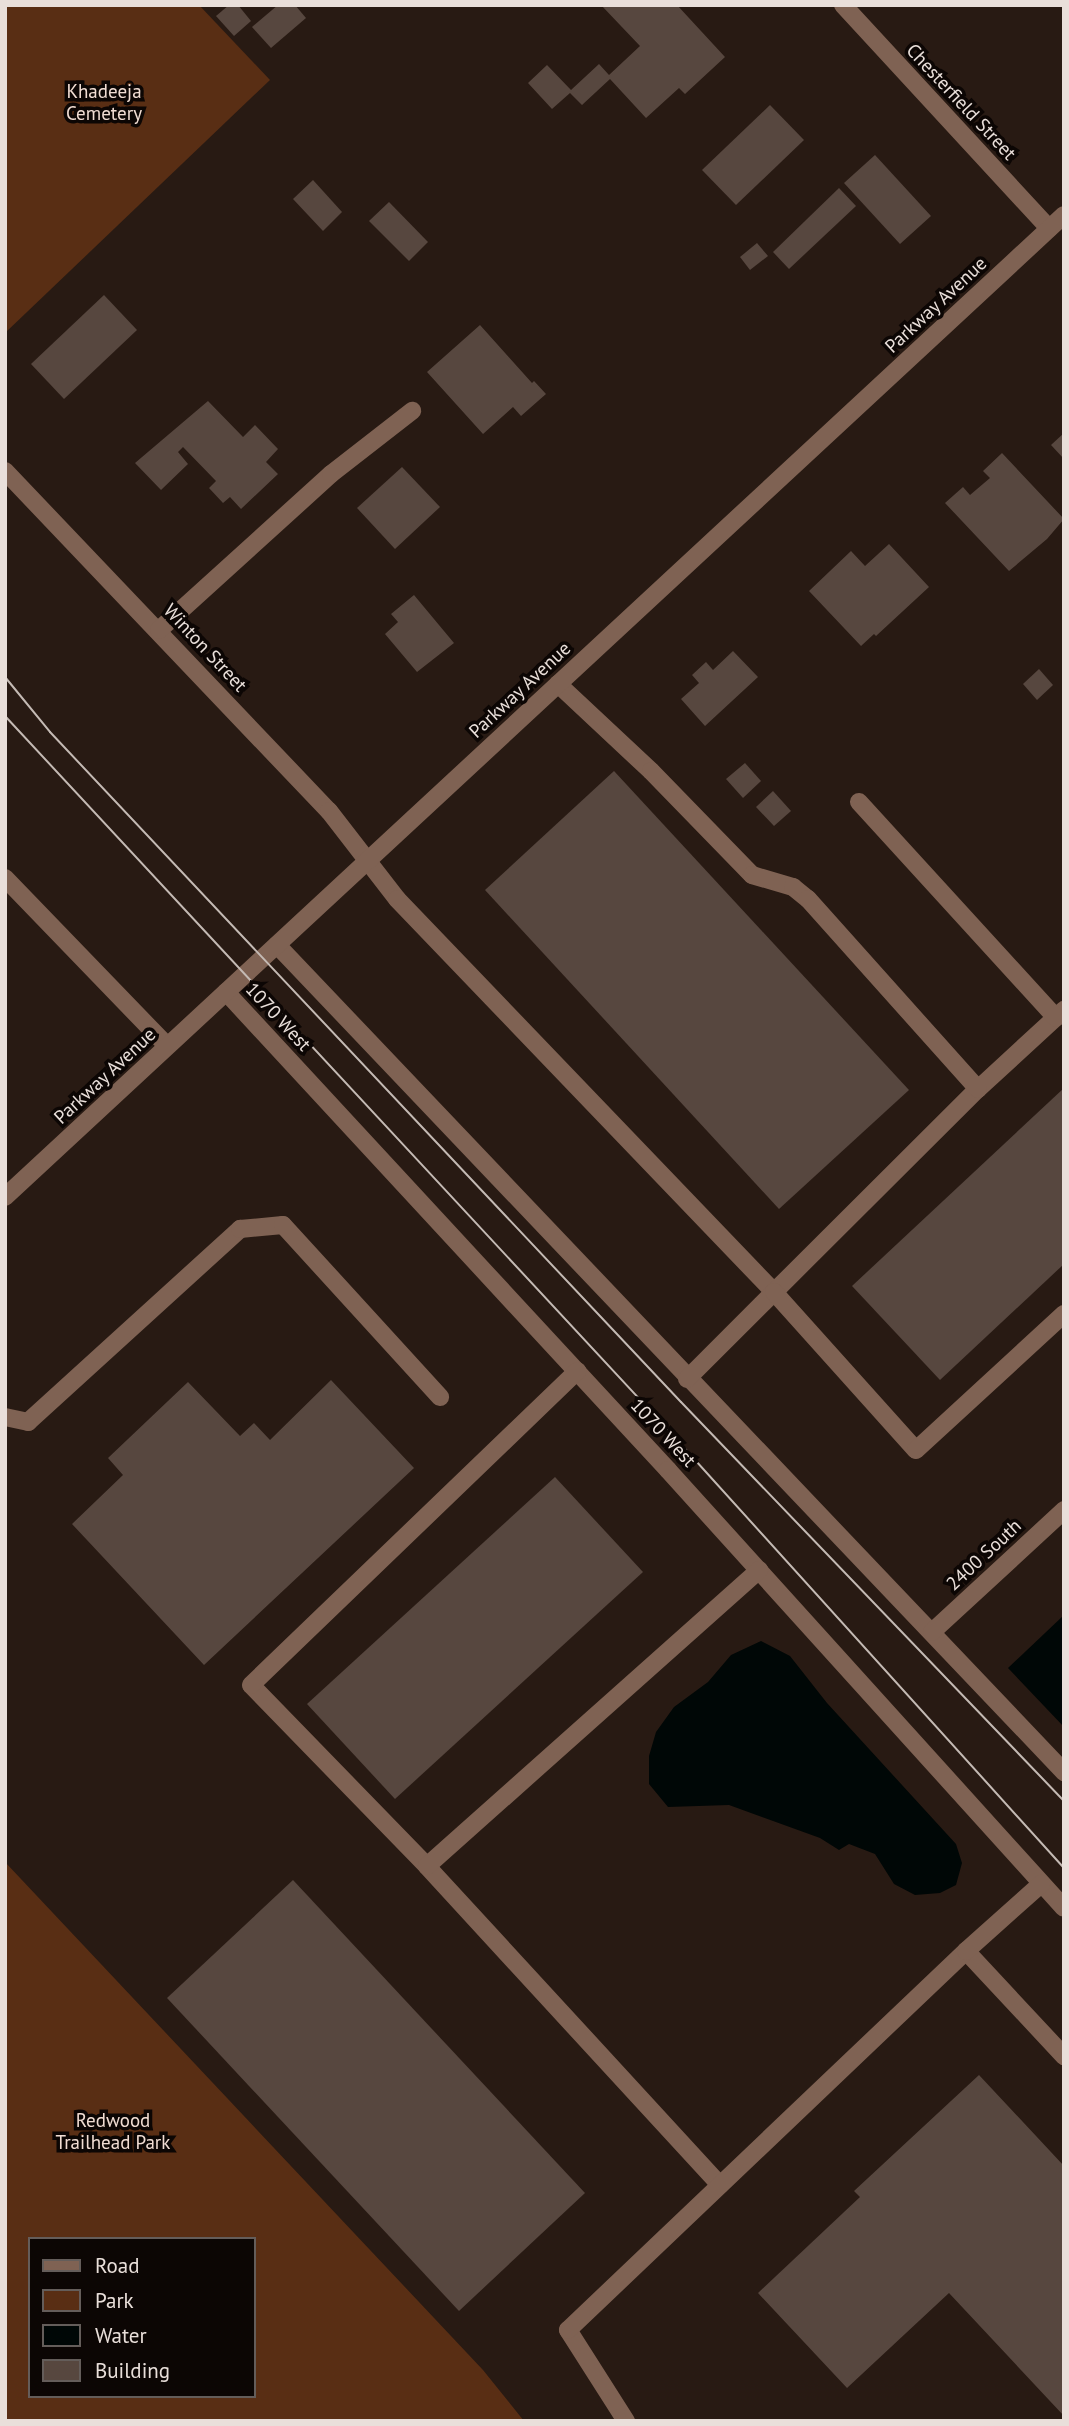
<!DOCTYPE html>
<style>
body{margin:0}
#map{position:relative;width:1069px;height:2426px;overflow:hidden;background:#281a13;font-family:"PT Sans",sans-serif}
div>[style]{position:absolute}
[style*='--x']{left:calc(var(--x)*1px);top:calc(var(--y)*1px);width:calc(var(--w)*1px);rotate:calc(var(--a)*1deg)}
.green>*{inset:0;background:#592e14}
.water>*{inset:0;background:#000706}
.building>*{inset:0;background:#57473f}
.minor>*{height:18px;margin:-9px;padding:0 9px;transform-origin:9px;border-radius:9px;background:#7f6253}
.tram>*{height:2px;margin:-1px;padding:0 1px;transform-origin:1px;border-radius:1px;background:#c4bab4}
span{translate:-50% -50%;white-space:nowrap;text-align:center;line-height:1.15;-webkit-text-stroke:7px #0c0604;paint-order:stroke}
.park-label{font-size:19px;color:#f1ddd3}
.street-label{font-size:19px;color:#e9dfda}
.frame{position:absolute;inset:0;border:7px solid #e9dfda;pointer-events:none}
.legend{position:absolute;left:28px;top:2237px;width:228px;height:161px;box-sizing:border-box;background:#0c0604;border:2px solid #645d5a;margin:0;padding:9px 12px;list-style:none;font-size:21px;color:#e9dfda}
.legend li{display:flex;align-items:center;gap:14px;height:35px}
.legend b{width:35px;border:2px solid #645d5a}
</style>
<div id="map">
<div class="green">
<i style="clip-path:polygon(5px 5px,199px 5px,270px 80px,5px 333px)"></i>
<i style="clip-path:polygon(evenodd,5px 1862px,483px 2370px,524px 2421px,5px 2421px,5px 1862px,30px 2239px,254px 2239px,254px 2396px,30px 2396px,30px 2239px)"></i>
</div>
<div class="water">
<i style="clip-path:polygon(1064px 1615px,1064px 1727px,1008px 1668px)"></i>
<i style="clip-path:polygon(761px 1641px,790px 1656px,827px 1703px,956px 1844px,962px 1863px,956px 1885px,940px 1893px,915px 1895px,894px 1884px,875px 1854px,849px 1844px,839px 1850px,820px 1838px,729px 1805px,668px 1807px,649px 1784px,649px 1756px,656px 1732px,674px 1707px,708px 1682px,731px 1655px)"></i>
</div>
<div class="building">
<i style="clip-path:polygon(229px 5px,238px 5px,251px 21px,234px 36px,216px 16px)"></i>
<i style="clip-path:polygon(278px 5px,295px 5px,306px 18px,271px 48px,252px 27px)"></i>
<i style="clip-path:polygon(601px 5px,677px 5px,725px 57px,685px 94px,679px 88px,646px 118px,610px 79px,582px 105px,570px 93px,552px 109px,528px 83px,547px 65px,571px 90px,599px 64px,609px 75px,640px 46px)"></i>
<i style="clip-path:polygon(770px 105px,804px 140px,736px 205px,702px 170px)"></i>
<i style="clip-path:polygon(875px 155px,931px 216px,900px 244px,844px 183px)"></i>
<i style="clip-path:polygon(313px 180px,342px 212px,323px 231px,293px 199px)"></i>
<i style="clip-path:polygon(839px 188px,856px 206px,789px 269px,773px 252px)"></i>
<i style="clip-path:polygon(389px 202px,428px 242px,409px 261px,369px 221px)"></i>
<i style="clip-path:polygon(757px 243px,768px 256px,750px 270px,740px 257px)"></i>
<i style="clip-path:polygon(104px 295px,137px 330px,64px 399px,31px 364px)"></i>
<i style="clip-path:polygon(480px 325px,532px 383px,534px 381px,546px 394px,521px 416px,513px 407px,483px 434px,427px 372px)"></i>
<i style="clip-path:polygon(208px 401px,243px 437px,255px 425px,278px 449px,266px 462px,278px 474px,241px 509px,230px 497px,223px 503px,209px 488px,216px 481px,183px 447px,178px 452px,188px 464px,161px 490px,135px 463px)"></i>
<i style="clip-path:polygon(1064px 433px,1064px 459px,1051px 445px)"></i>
<i style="clip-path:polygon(1002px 453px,1064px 519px,1047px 539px,1009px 571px,945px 503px,963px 487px,970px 495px,990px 478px,983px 471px)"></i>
<i style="clip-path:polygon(402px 467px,440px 507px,395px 549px,357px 508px)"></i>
<i style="clip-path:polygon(889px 544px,929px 587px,876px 636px,874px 634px,861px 646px,809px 591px,851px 551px,865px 566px)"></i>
<i style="clip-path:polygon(414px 595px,454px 643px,417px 672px,385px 634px,398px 622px,391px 614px)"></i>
<i style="clip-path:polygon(733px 651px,758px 677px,705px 726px,681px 699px,699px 683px,692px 675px,706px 662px,713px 670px)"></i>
<i style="clip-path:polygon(1039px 669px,1053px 685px,1037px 700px,1023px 684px)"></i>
<i style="clip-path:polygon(745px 763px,761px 781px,743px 798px,726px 779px)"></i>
<i style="clip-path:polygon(614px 771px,909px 1090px,779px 1209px,485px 890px)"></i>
<i style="clip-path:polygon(773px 791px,791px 811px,774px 826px,756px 807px)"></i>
<i style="clip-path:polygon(1064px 1088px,1064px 1264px,940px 1380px,852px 1286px)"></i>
<i style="clip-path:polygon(331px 1380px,414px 1468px,204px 1665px,72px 1524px,123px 1475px,108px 1458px,188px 1382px,240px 1436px,254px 1423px,270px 1440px)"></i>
<i style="clip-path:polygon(555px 1477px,643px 1572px,395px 1799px,307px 1704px)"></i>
<i style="clip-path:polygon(293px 1880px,585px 2193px,459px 2311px,167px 1998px)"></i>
<i style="clip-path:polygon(979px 2075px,1064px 2166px,1064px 2416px,949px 2293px,847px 2388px,758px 2293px,860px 2197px,854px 2191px)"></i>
</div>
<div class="minor">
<i style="--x:843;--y:5;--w:304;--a:47.3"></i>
<i style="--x:5;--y:471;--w:470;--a:46.4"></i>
<i style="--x:329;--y:811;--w:111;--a:52.3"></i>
<i style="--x:397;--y:899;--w:545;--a:46.19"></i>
<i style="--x:774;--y:1292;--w:288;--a:-44.9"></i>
<i style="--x:978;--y:1089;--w:117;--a:-42.6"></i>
<i style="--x:159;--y:630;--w:232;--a:-42.2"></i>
<i style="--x:331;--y:474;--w:103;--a:-37.9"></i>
<i style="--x:558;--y:684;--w:127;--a:43.1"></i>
<i style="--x:651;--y:771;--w:145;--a:45.8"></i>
<i style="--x:752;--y:875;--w:43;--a:16.3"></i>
<i style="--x:793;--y:887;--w:19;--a:39"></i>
<i style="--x:808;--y:899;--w:255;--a:48.2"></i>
<i style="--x:859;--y:802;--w:292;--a:47.6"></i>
<i style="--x:5;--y:878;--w:233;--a:46"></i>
<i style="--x:277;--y:945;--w:1142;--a:46.42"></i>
<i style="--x:226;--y:992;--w:651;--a:47.24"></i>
<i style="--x:668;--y:1470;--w:590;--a:47.88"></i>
<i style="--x:5;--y:1197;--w:1444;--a:-42.84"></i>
<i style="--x:687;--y:1379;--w:123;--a:-45"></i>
<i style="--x:774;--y:1292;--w:212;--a:48.1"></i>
<i style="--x:916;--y:1450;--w:201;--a:-42.6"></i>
<i style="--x:5;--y:1417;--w:24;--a:12"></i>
<i style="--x:28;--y:1422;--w:287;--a:-42.3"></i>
<i style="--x:240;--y:1229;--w:43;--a:-5.3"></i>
<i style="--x:283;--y:1225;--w:233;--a:47.6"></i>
<i style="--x:932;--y:1632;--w:180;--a:-42.7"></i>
<i style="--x:427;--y:1866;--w:252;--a:-134.2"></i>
<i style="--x:251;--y:1685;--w:453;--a:-43.9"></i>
<i style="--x:966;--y:1951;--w:144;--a:47"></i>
<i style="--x:720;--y:2185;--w:433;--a:-132.6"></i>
<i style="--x:427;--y:1866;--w:445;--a:-41.7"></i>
<i style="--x:626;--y:2421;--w:108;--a:-122.5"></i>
<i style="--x:568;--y:2330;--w:550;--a:-43.6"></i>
<i style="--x:966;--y:1951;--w:101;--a:-41.8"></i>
</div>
<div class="tram">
<i style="--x:5;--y:677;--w:71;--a:50.7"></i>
<i style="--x:50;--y:732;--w:920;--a:46.72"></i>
<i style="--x:681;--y:1402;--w:553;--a:46.17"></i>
<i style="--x:5;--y:716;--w:959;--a:47.11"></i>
<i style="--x:658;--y:1419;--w:605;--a:47.88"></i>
</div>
<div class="park-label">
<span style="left:104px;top:103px">Khadeeja<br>Cemetery</span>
<span style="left:113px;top:2132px">Redwood<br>Trailhead Park</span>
</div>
<div class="street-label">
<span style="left:961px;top:102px;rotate:47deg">Chesterfield Street</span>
<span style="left:936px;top:305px;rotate:-43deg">Parkway Avenue</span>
<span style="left:205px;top:648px;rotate:47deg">Winton Street</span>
<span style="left:520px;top:690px;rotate:-43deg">Parkway Avenue</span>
<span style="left:278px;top:1017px;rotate:47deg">1070 West</span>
<span style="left:105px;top:1076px;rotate:-43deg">Parkway Avenue</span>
<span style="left:663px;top:1433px;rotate:47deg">1070 West</span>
<span style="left:984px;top:1555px;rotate:-43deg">2400 South</span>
</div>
<div class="frame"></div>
<ul class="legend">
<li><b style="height:9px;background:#7f6253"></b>Road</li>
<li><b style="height:19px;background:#592e14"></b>Park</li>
<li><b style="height:19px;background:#000706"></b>Water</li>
<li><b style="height:19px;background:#57473f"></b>Building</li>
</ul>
</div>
